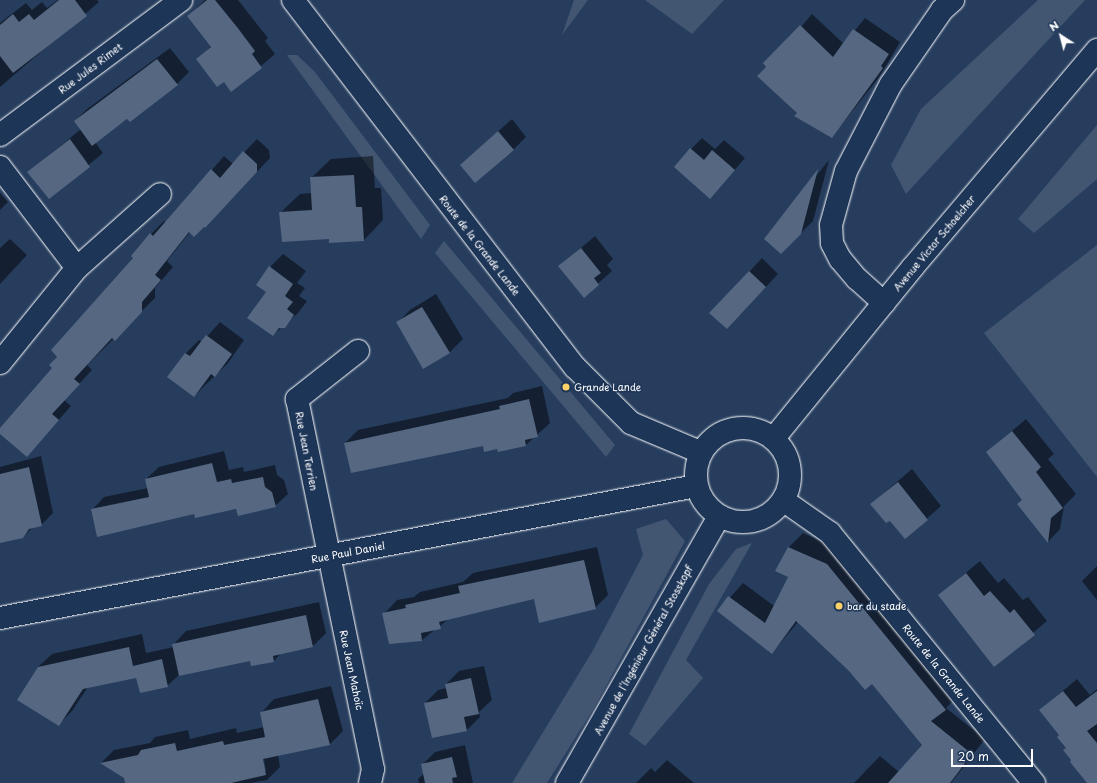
<!DOCTYPE html>
<meta charset="utf-8">
<style>
body{margin:0}
#map{position:relative;width:1097px;height:783px;overflow:hidden;background:#263d5e;font-family:"Playpen Sans",sans-serif}
div>[style]{position:absolute}
[style*='--x']{left:calc(var(--x)*1px);top:calc(var(--y)*1px);width:calc(var(--w)*1px);rotate:calc(var(--a)*1deg)}
.green>*{inset:0;background:#425672}
.shadow>*{inset:0;background:#0007}
.building>*{inset:0;background:#556781}
.roads{filter:drop-shadow(0 0 1px #fff) drop-shadow(0 0 1px #fff)}
.minor>*{height:22px;margin:-11px;padding:0 11px;transform-origin:11px;border-radius:11px;background:#1d3557}
.tertiary>*{height:22px;margin:-11px;padding:0 11px;transform-origin:11px;border-radius:11px;background:#1d3557}
.tertiary>.ring{margin:-11px;padding:0;box-sizing:content-box;background:none;border:22px solid #1d3557;border-radius:50%}
.dots>*{width:11px;height:11px;translate:-50% -50%;box-sizing:border-box;border:2px solid #1d3557;border-radius:50%}
span{translate:-50% -50%;white-space:nowrap;text-align:center;line-height:1.15;-webkit-text-stroke:3px #1d3557;paint-order:stroke}
.street-label{font-size:10px;color:#fff}
.poi-label{font-size:10px;color:#fff}
.left{translate:0 -50%;text-align:left}
.north{position:absolute;left:1041px;top:16px;width:40px;height:40px;-webkit-text-stroke:3px #1d3557;paint-order:stroke;rotate:324deg;font-size:11px;font-weight:700;line-height:16px;text-align:center;color:#fff}
.north::after{content:'';display:block;margin:auto;width:14px;height:18px;background:#fff;clip-path:polygon(50% 0,100% 100%,50% 72%,0 100%)}
.scale{position:absolute;left:951px;top:749px;width:82px;height:18px;box-sizing:border-box;border:2px solid #fff;border-top:0;padding-left:5px;font-size:12px;line-height:14px;white-space:nowrap;color:#fff;-webkit-text-stroke:3px #1d3557;paint-order:stroke}
</style>
<div id="map">
<div class="green">
<i style="clip-path:polygon(574px 0,588px 0,562px 35px)"></i>
<i style="clip-path:polygon(645px 0,724px 0,692px 34px)"></i>
<i style="clip-path:polygon(1038px 0,1085px 0,906px 194px,891px 165px,921px 109px)"></i>
<i style="clip-path:polygon(287px 55px,297px 55px,315px 72px,430px 225px,421px 239px)"></i>
<i style="clip-path:polygon(1097px 125px,1097px 179px,1034px 233px,1018px 219px)"></i>
<i style="clip-path:polygon(444px 241px,615px 445px,606px 457px,435px 253px)"></i>
<i style="clip-path:polygon(1097px 245px,1097px 477px,984px 333px)"></i>
<i style="clip-path:polygon(666px 519px,685px 541px,594px 708px,547px 783px,512px 783px,592px 652px,643px 555px,636px 529px)"></i>
<i style="clip-path:polygon(752px 543px,686px 660px,703px 678px,645px 746px,629px 734px,709px 584px,736px 549px)"></i>
</div>
<div class="shadow">
<i style="clip-path:polygon(58px 0,97px 0,99px 2px,0 87px,0 23px,26px 3px,32px 10px,42px 2px,47px 8px)"></i>
<i style="clip-path:polygon(205px 0,238px 0,268px 38px,265px 41px,275px 54px,231px 91px,224px 81px,198px 59px,212px 45px,188px 16px)"></i>
<i style="clip-path:polygon(812px 14px,844px 44px,865px 18px,900px 42px,880px 76px,832px 137px,798px 113px,767px 67px)"></i>
<i style="clip-path:polygon(170px 48px,189px 72px,177px 84px,95px 142px,103px 153px,49px 198px,29px 172px,81px 129px,75px 121px,87px 109px)"></i>
<i style="clip-path:polygon(512px 119px,526px 137px,513px 150px,475px 152px)"></i>
<i style="clip-path:polygon(702px 138px,715px 149px,724px 140px,745px 158px,710px 198px,691px 149px)"></i>
<i style="clip-path:polygon(257px 139px,269px 150px,270px 158px,205px 227px,190px 232px,167px 261px,173px 267px,155px 288px,155px 298px,87px 365px,92px 370px,64px 400px,71px 406px,27px 456px,0 433px,0 430px,53px 368px,58px 356px,151px 234px,164px 221px,166px 223px,224px 156px,233px 164px)"></i>
<i style="clip-path:polygon(373px 156px,375px 188px,381px 188px,383px 220px,364px 240px,330px 242px,330px 238px,280px 213px,300px 194px,312px 193px,311px 178px,331px 159px)"></i>
<i style="clip-path:polygon(829px 160px,813px 221px,781px 253px,765px 239px)"></i>
<i style="clip-path:polygon(0 193px,8px 202px,0 210px)"></i>
<i style="clip-path:polygon(595px 236px,613px 259px,607px 265px,612px 271px,584px 296px,560px 266px)"></i>
<i style="clip-path:polygon(10px 239px,27px 255px,0 284px,0 248px)"></i>
<i style="clip-path:polygon(283px 254px,306px 271px,297px 283px,305px 288px,299px 296px,307px 301px,298px 313px,273px 335px,267px 292px,270px 267px)"></i>
<i style="clip-path:polygon(762px 258px,778px 274px,740px 315px,711px 313px)"></i>
<i style="clip-path:polygon(436px 294px,463px 339px,450px 352px,423px 368px,397px 323px,410px 310px)"></i>
<i style="clip-path:polygon(220px 322px,244px 340px,228px 363px,194px 396px,168px 377px,186px 353px,199px 340px,202px 342px)"></i>
<i style="clip-path:polygon(542px 386px,550px 423px,526px 445px,499px 451px,498px 448px,484px 445px,345px 443px,358px 430px,508px 398px,513px 393px)"></i>
<i style="clip-path:polygon(1026px 419px,1054px 454px,1048px 459px,1076px 494px,1064px 506px,1060px 529px,1048px 542px,1023px 500px,987px 452px)"></i>
<i style="clip-path:polygon(224px 451px,229px 470px,243px 467px,244px 472px,275px 465px,277px 475px,284px 480px,288px 494px,275px 506px,195px 513px,92px 510px,104px 497px,148px 488px,146px 479px,159px 467px)"></i>
<i style="clip-path:polygon(41px 456px,53px 513px,41px 525px,33px 527px,23px 537px,0 542px,0 467px)"></i>
<i style="clip-path:polygon(912px 469px,941px 506px,905px 538px,890px 519px,871px 504px)"></i>
<i style="clip-path:polygon(803px 533px,841px 550px,959px 695px,946px 708px,985px 739px,951px 783px,854px 783px,880px 756px,899px 772px,924px 745px,872px 682px,850px 670px,798px 622px,772px 653px,718px 611px,743px 583px,774px 606px,789px 576px,789px 547px)"></i>
<i style="clip-path:polygon(597px 547px,608px 595px,595px 608px,534px 598px,450px 618px,422px 640px,390px 643px,384px 614px,397px 600px,414px 597px,420px 592px,463px 582px,473px 573px)"></i>
<i style="clip-path:polygon(980px 561px,998px 583px,1004px 578px,1023px 600px,1028px 597px,1047px 621px,995px 665px,939px 595px)"></i>
<i style="clip-path:polygon(1097px 566px,1097px 600px,1082px 581px)"></i>
<i style="clip-path:polygon(319px 602px,326px 633px,313px 646px,281px 653px,274px 661px,250px 660px,179px 675px,167px 686px,137px 677px,88px 687px,72px 711px,59px 724px,38px 667px,52px 654px,142px 634px,146px 653px,174px 647px,173px 645px,186px 631px)"></i>
<i style="clip-path:polygon(484px 666px,492px 700px,479px 712px,480px 717px,467px 730px,433px 737px,425px 703px,438px 690px,447px 688px,446px 684px,459px 671px)"></i>
<i style="clip-path:polygon(1077px 679px,1090px 695px,1097px 689px,1097px 783px,1088px 783px,1060px 735px,1040px 710px)"></i>
<i style="clip-path:polygon(evenodd,331px 686px,343px 731px,330px 744px,278px 755px,280px 767px,267px 780px,250px 783px,126px 783px,125px 777px,101px 763px,114px 750px,150px 743px,155px 737px,188px 730px,190px 739px,236px 728px,237px 733px,264px 727px,261px 713px,274px 699px,331px 686px,263px 754px,266px 771px,264px 771px,263px 754px)"></i>
<i style="clip-path:polygon(465px 745px,473px 783px,419px 783px,418px 779px,424px 773px,422px 765px,435px 752px)"></i>
<i style="clip-path:polygon(667px 760px,694px 783px,636px 783px,651px 768px,655px 772px)"></i>
</div>
<div class="building">
<i style="clip-path:polygon(59px 0,75px 0,87px 16px,13px 73px,0 56px,0 25px,13px 14px,19px 22px,29px 14px,34px 20px)"></i>
<i style="clip-path:polygon(207px 0,215px 0,237px 27px,255px 51px,252px 54px,262px 68px,231px 92px,224px 82px,217px 87px,196px 59px,211px 47px,187px 16px)"></i>
<i style="clip-path:polygon(800px 25px,833px 57px,853px 29px,889px 54px,881px 66px,883px 68px,832px 138px,794px 116px,797px 113px,757px 76px,766px 67px,763px 63px)"></i>
<i style="clip-path:polygon(157px 59px,178px 85px,130px 122px,127px 119px,92px 146px,74px 121px)"></i>
<i style="clip-path:polygon(498px 131px,514px 150px,475px 183px,460px 165px)"></i>
<i style="clip-path:polygon(70px 139px,90px 167px,49px 199px,27px 172px)"></i>
<i style="clip-path:polygon(690px 148px,704px 160px,712px 150px,735px 170px,710px 199px,674px 167px)"></i>
<i style="clip-path:polygon(243px 151px,257px 164px,257px 172px,205px 228px,204px 227px,194px 237px,189px 232px,155px 275px,161px 280px,142px 302px,142px 312px,115px 341px,112px 338px,74px 379px,80px 384px,52px 414px,59px 420px,27px 457px,0 434px,0 428px,52px 368px,49px 365px,57px 357px,51px 350px,133px 258px,131px 256px,150px 233px,153px 236px,211px 169px,220px 178px)"></i>
<i style="clip-path:polygon(818px 169px,801px 234px,781px 254px,764px 239px)"></i>
<i style="clip-path:polygon(354px 175px,356px 207px,362px 207px,364px 241px,329px 243px,329px 239px,282px 242px,279px 212px,312px 210px,310px 177px)"></i>
<i style="clip-path:polygon(581px 248px,601px 273px,594px 278px,599px 285px,584px 298px,558px 266px)"></i>
<i style="clip-path:polygon(269px 266px,293px 284px,285px 296px,293px 302px,287px 309px,294px 315px,285px 328px,279px 328px,273px 336px,247px 318px,266px 292px,256px 285px)"></i>
<i style="clip-path:polygon(749px 271px,766px 287px,727px 329px,709px 313px)"></i>
<i style="clip-path:polygon(422px 307px,450px 353px,423px 369px,396px 322px)"></i>
<i style="clip-path:polygon(206px 335px,232px 354px,215px 377px,211px 374px,194px 397px,167px 377px,185px 353px,190px 356px)"></i>
<i style="clip-path:polygon(529px 399px,538px 437px,525px 440px,526px 446px,498px 452px,497px 449px,484px 452px,483px 446px,351px 473px,344px 443px,500px 409px,499px 406px)"></i>
<i style="clip-path:polygon(1012px 431px,1041px 467px,1036px 472px,1063px 508px,1051px 518px,1048px 543px,1017px 504px,1022px 500px,986px 452px)"></i>
<i style="clip-path:polygon(212px 463px,217px 482px,231px 479px,232px 483px,263px 477px,265px 487px,272px 492px,276px 507px,238px 516px,236px 509px,195px 518px,194px 514px,97px 537px,91px 509px,149px 497px,145px 479px)"></i>
<i style="clip-path:polygon(29px 467px,42px 526px,29px 529px,23px 538px,0 543px,0 474px)"></i>
<i style="clip-path:polygon(898px 482px,928px 520px,905px 539px,890px 521px,886px 523px,870px 504px)"></i>
<i style="clip-path:polygon(788px 547px,827px 564px,946px 710px,931px 721px,972px 754px,950px 783px,888px 783px,922px 745px,872px 684px,865px 690px,849px 671px,796px 621px,772px 654px,717px 611px,728px 596px,765px 623px,788px 577px,775px 571px)"></i>
<i style="clip-path:polygon(584px 560px,596px 609px,539px 623px,534px 599px,439px 622px,441px 629px,421px 633px,422px 641px,389px 644px,382px 613px,406px 608px,405px 605px,460px 593px,458px 586px)"></i>
<i style="clip-path:polygon(966px 573px,984px 596px,990px 591px,1010px 613px,1014px 609px,1035px 635px,994px 667px,938px 595px)"></i>
<i style="clip-path:polygon(306px 615px,313px 647px,273px 656px,274px 662px,251px 666px,250px 661px,179px 676px,172px 644px)"></i>
<i style="clip-path:polygon(129px 647px,133px 666px,162px 659px,168px 687px,140px 693px,136px 678px,83px 689px,59px 726px,17px 700px,38px 667px)"></i>
<i style="clip-path:polygon(471px 678px,479px 714px,464px 717px,467px 731px,432px 738px,424px 703px,448px 698px,445px 684px)"></i>
<i style="clip-path:polygon(1063px 691px,1076px 707px,1097px 691px,1097px 724px,1087px 731px,1097px 743px,1097px 783px,1087px 783px,1070px 762px,1071px 760px,1063px 750px,1066px 748px,1057px 737px,1059px 735px,1039px 710px)"></i>
<i style="clip-path:polygon(318px 699px,330px 745px,263px 759px,266px 775px,231px 783px,125px 783px,124px 778px,100px 763px,138px 755px,141px 750px,175px 743px,177px 751px,223px 741px,224px 745px,265px 737px,260px 712px)"></i>
<i style="clip-path:polygon(452px 757px,457px 777px,452px 778px,453px 783px,425px 783px,421px 764px)"></i>
</div>
<div class="roads">
<div class="minor">
<i style="--x:0;--y:135;--w:226;--a:-36.7"></i>
<i style="--x:0;--y:167;--w:127;--a:52.7"></i>
<i style="--x:884;--y:303;--w:36;--a:-138"></i>
<i style="--x:857;--y:279;--w:26;--a:-130"></i>
<i style="--x:840;--y:259;--w:18;--a:-117"></i>
<i style="--x:832;--y:243;--w:18;--a:-93"></i>
<i style="--x:831;--y:225;--w:56;--a:-74.5"></i>
<i style="--x:846;--y:171;--w:98;--a:-62.7"></i>
<i style="--x:891;--y:84;--w:90;--a:-55.4"></i>
<i style="--x:942;--y:10;--w:15;--a:-42"></i>
<i style="--x:358;--y:351;--w:78;--a:141.8"></i>
<i style="--x:297;--y:399;--w:378;--a:78.4"></i>
<i style="--x:373;--y:769;--w:14;--a:102"></i>
<i style="--x:0;--y:363;--w:122;--a:-51"></i>
<i style="--x:77;--y:268;--w:111;--a:-41.7"></i>
<i style="--x:774;--y:438;--w:220;--a:-50.9"></i>
<i style="--x:913;--y:267;--w:285;--a:-49.7"></i>
<i style="--x:783;--y:500;--w:57;--a:35.1"></i>
<i style="--x:830;--y:533;--w:323;--a:50.8"></i>
<i style="--x:0;--y:618;--w:708;--a:-10.74"></i>
<i style="--x:567;--y:783;--w:307;--a:-60.3"></i>
</div>
<div class="tertiary">
<i style="--x:293;--y:0;--w:463;--a:52.5"></i>
<i style="--x:575;--y:367;--w:79;--a:45"></i>
<i style="--x:631;--y:423;--w:75;--a:22.8"></i>
<i class="ring" style="left:696px;top:428px;width:72px;height:72px"></i>
</div>
</div>
<div class="dots">
<i style="left:566px;top:387px;background:#ffd166"></i>
<i style="left:839px;top:606px;background:#ffd166"></i>
</div>
<div class="street-label">
<span style="left:90px;top:68px;rotate:-37deg">Rue Jules Rimet</span>
<span style="left:934px;top:243px;rotate:-50deg">Avenue Victor Schoelcher</span>
<span style="left:480px;top:245px;rotate:52deg">Route de la Grande Lande</span>
<span style="left:307px;top:451px;rotate:79deg">Rue Jean Terrien</span>
<span style="left:348px;top:552px;rotate:-11deg">Rue Paul Daniel</span>
<span style="left:643px;top:650px;rotate:-61deg">Avenue de l'Ingénieur Général Stosskopf</span>
<span style="left:352px;top:670px;rotate:78deg">Rue Jean Mahoïc</span>
<span style="left:944px;top:673px;rotate:51deg">Route de la Grande Lande</span>
</div>
<div class="poi-label">
<span class="left" style="left:574px;top:387px">Grande Lande</span>
<span class="left" style="left:847px;top:606px">bar du stade</span>
</div>
<div class="north">N</div>
<div class="scale">20 m</div>
</div>
